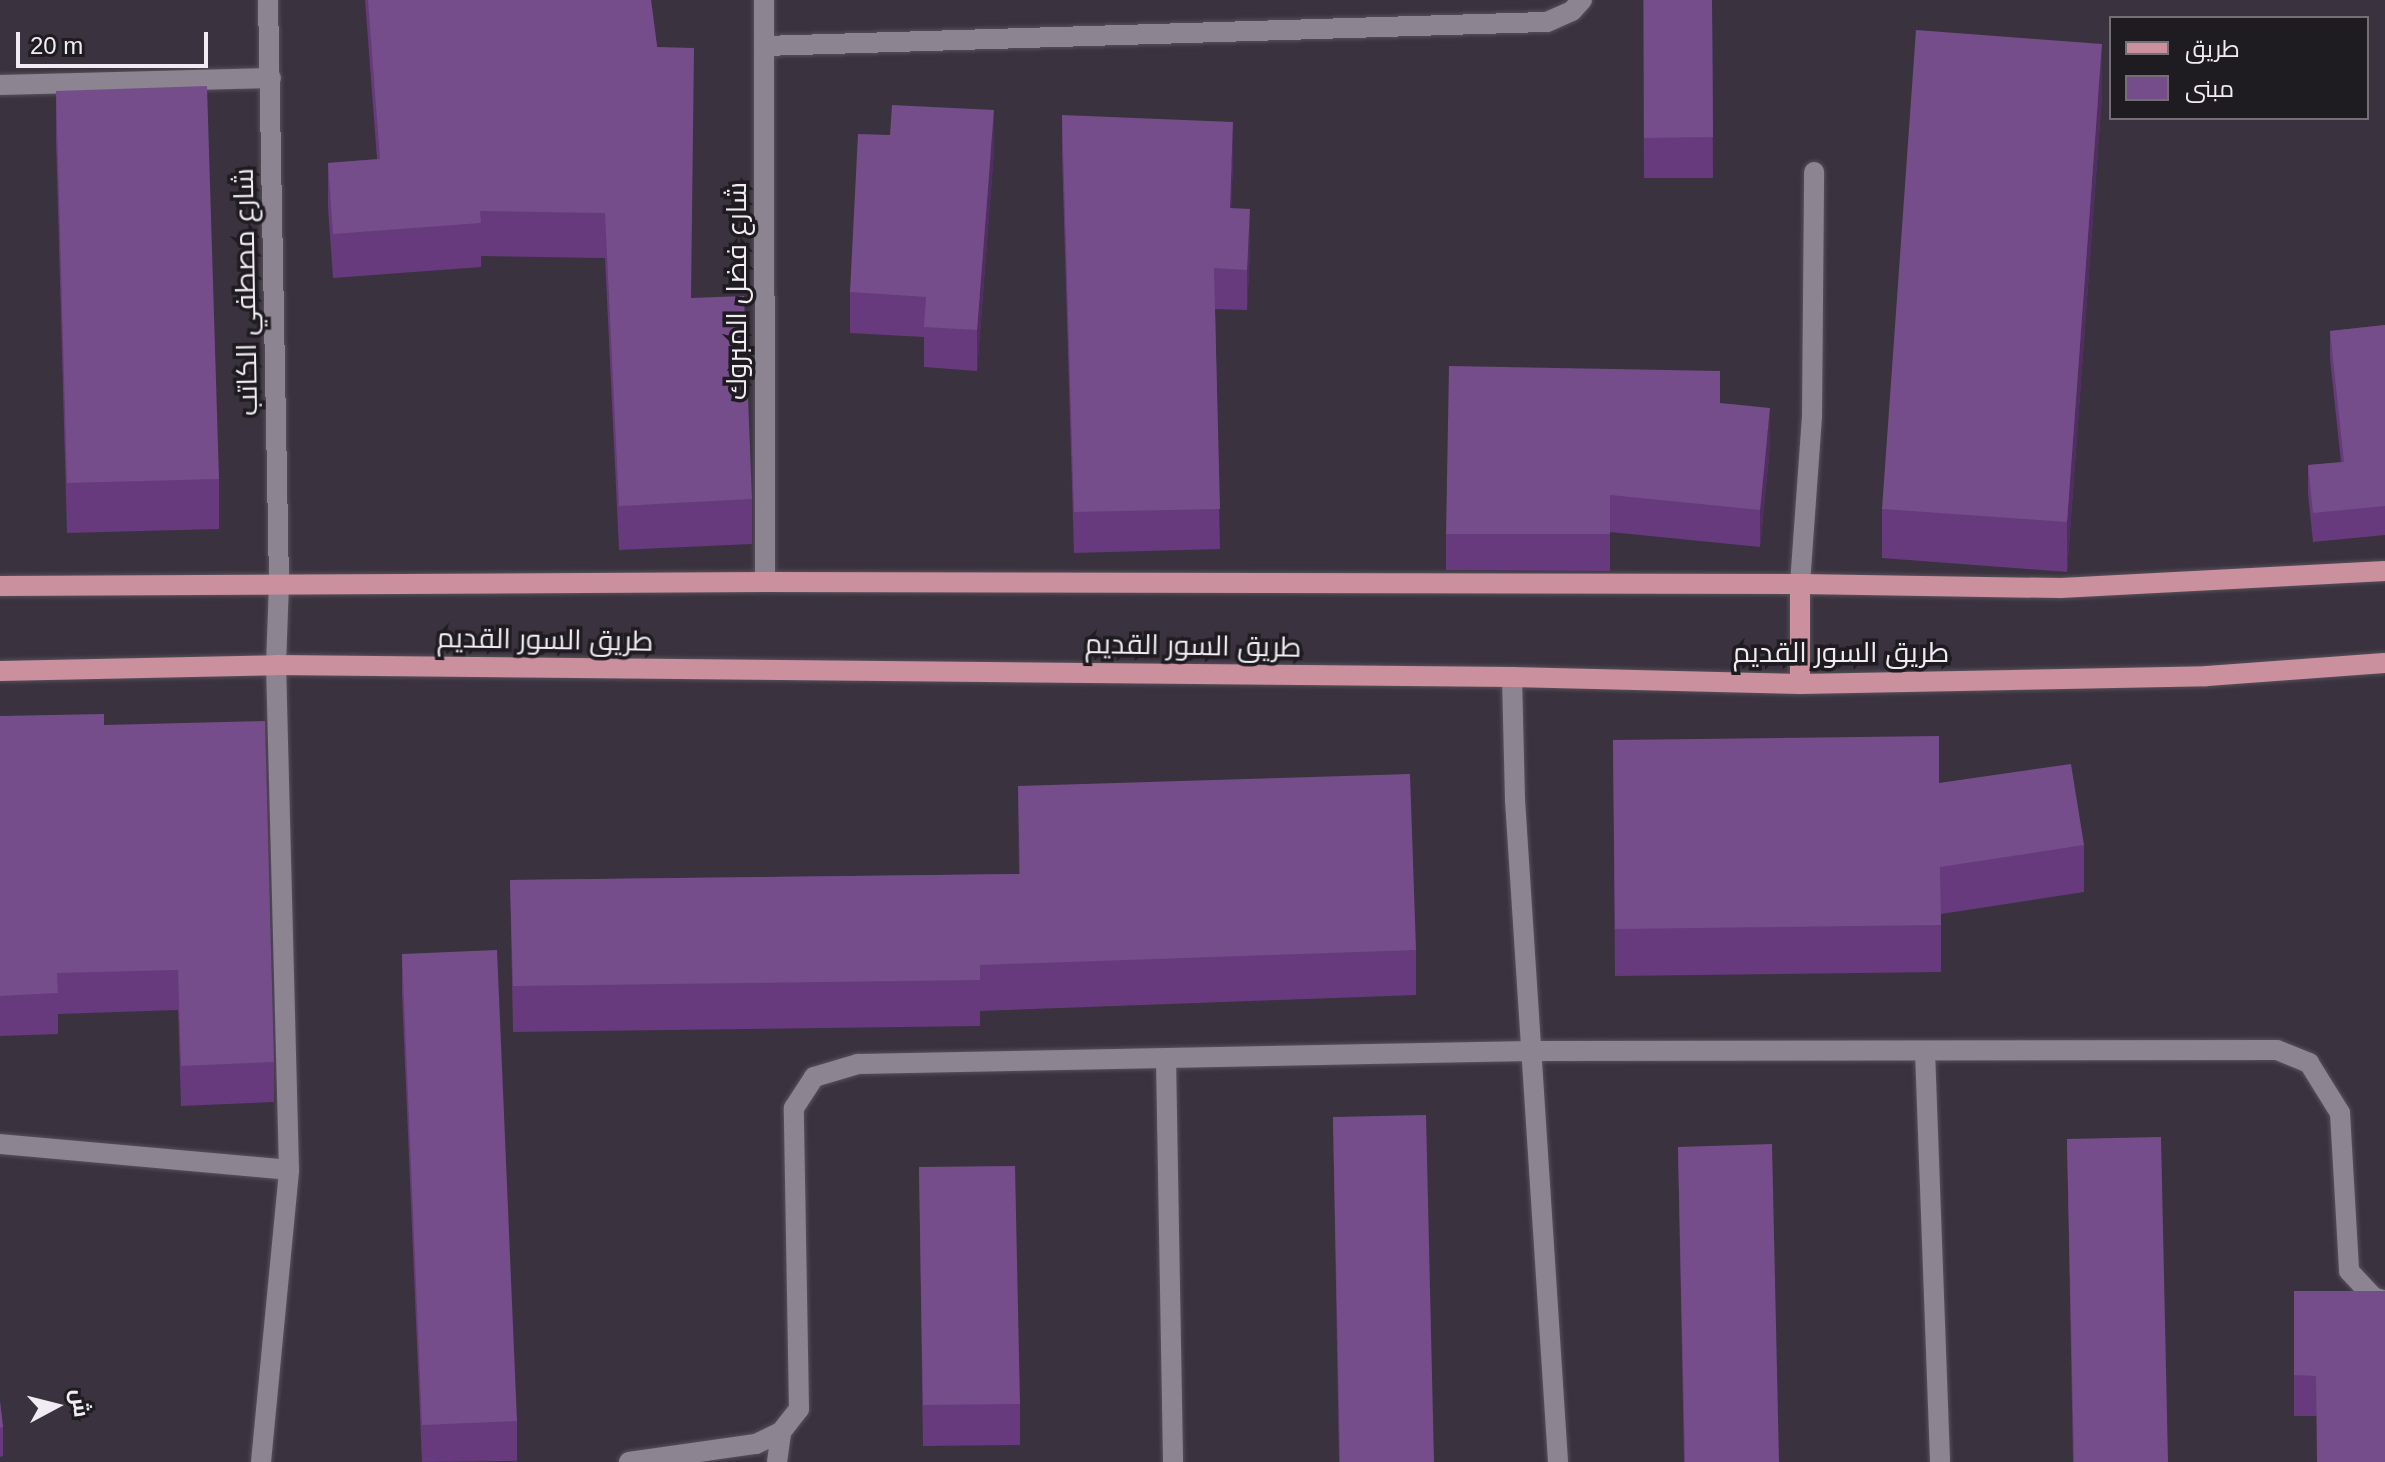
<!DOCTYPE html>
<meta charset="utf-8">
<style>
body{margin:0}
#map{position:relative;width:2385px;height:1462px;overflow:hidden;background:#3a323e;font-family:Helvetica,Cairo,sans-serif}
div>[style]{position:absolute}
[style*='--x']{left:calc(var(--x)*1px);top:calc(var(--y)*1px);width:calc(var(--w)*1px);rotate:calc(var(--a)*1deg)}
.roads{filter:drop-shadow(0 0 2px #57515b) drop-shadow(0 0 2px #57515b)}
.service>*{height:20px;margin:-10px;padding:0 10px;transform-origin:10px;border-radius:10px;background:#8d8492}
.minor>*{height:20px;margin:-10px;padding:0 10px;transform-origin:10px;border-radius:10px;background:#8d8492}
.primary>*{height:20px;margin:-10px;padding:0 10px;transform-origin:10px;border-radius:10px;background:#ca909e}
.wall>*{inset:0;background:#663a7d}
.shaded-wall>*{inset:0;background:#4e2f5e}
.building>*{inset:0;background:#754d8a}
span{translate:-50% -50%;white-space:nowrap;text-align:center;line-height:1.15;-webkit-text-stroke:7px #1f1c21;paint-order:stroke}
.street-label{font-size:28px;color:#f1ecf4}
.legend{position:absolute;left:2109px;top:16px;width:260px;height:104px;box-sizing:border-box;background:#1f1c21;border:2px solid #736f75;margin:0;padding:10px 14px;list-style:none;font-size:24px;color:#f1ecf4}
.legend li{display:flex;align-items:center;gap:16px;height:40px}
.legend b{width:40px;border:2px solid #736f75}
.north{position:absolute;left:16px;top:1366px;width:80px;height:80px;-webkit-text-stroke:6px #1f1c21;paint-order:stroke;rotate:83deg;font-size:22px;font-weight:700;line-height:32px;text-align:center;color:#f1ecf4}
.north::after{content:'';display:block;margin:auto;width:28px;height:36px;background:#f1ecf4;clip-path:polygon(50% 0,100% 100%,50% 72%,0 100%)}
.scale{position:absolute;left:16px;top:32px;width:192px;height:36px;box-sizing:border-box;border:4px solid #f1ecf4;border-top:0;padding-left:10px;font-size:24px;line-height:28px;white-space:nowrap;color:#f1ecf4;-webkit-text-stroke:6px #1f1c21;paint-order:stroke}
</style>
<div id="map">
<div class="roads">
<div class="service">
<i style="--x:1800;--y:584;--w:169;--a:-85.9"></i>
<i style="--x:1812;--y:415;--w:243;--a:-89.5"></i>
<i style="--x:1925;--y:1051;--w:411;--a:87.9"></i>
<i style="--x:1166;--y:1058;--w:404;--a:89"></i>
</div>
<div class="minor">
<i style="--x:764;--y:0;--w:582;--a:89.9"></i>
<i style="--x:764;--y:46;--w:783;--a:-1.76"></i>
<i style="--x:1547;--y:22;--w:27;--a:-24"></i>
<i style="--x:1572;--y:11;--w:15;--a:-48"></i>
<i style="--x:0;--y:85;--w:271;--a:-1.5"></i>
<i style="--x:1512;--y:677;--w:123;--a:88.6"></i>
<i style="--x:1515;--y:800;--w:663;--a:86.28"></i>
<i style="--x:0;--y:1144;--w:290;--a:5.1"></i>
<i style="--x:261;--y:1462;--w:293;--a:-84.5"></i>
<i style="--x:289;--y:1170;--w:505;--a:-91.47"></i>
<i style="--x:276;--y:665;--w:83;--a:-87.9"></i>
<i style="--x:279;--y:582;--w:582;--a:-91.08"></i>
<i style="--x:629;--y:1462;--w:128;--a:-8.1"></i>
<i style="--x:756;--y:1444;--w:28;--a:-26"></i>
<i style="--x:781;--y:1432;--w:29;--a:-52"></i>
<i style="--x:799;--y:1409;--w:301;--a:-91"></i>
<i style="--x:794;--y:1108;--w:37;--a:-57"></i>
<i style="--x:814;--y:1077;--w:46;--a:-16.5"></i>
<i style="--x:858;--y:1064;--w:673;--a:-1.11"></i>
<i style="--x:1531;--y:1051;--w:746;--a:-0.08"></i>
<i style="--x:2277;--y:1050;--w:35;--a:22"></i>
<i style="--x:2309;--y:1063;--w:59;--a:58.2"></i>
<i style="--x:2340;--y:1113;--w:158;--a:86.7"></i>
<i style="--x:2349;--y:1271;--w:35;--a:47"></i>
<i style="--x:2373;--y:1297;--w:13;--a:18"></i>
<i style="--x:777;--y:1462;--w:30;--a:-82"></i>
</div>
<div class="primary">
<i style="--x:0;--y:586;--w:765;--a:-0.3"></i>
<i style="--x:765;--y:582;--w:1035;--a:0.11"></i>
<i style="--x:1800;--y:584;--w:261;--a:0.9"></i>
<i style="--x:2061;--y:588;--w:324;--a:-3"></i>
<i style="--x:0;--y:671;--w:276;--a:-1.2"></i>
<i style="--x:276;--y:665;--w:1236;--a:0.56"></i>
<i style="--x:1512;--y:677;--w:288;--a:1.4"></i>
<i style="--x:1800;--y:684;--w:407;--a:-1.1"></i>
<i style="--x:2207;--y:676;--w:178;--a:-4.2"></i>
<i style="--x:1800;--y:684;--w:100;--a:-90"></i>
</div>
</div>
<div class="wall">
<i style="clip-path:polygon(365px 0,651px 0,691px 298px,752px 499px,752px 544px,619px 550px,605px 258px,481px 256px,481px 267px,333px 278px,328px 207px,328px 163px,377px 159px)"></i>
<i style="clip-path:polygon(1643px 0,1712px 0,1713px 178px,1644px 178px)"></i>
<i style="clip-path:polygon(56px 91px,219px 479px,219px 529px,67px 533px,56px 140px)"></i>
<i style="clip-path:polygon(2102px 94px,2067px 572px,1882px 558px,1882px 509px)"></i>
<i style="clip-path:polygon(1062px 115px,1233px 162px,1231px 208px,1250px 249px,1247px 310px,1215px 309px,1220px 549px,1074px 553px,1062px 155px)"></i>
<i style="clip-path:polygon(994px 151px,977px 371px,924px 367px,924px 337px,850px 333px,850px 292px)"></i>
<i style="clip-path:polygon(2385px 325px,2385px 535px,2313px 542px,2308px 494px,2308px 465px,2341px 462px,2330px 359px,2330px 331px)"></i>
<i style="clip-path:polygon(1720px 403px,1770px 445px,1760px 547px,1610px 532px,1610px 571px,1446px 570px,1446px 534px)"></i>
<i style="clip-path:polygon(0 716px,274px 1062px,274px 1102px,181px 1106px,178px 1010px,58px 1014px,58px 1034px,0 1036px)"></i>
<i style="clip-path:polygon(1613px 740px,1939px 783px,2084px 845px,2084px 892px,1941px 914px,1941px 972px,1615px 976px)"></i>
<i style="clip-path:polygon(1018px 786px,1416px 950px,1416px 995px,980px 1011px,980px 1026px,513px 1032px,510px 880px,1019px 874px)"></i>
<i style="clip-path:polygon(402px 954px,517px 1421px,517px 1461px,422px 1462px,402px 994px)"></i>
<i style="clip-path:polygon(1333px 1117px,1434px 1462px,1339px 1462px)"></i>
<i style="clip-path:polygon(2067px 1139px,2168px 1462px,2073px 1462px)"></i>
<i style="clip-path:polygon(1678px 1147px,1779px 1462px,1684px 1462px)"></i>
<i style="clip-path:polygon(919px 1167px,1020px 1404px,1020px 1445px,923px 1446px)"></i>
<i style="clip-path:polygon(2294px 1291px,2385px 1291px,2316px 1416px,2294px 1416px)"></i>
<i style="clip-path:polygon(0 1402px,3px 1427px,3px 1456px,0 1457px)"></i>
</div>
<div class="shaded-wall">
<i style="clip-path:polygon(2102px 44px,2102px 94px,2067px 572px,2067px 522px)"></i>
<i style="clip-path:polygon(994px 110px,994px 151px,977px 371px,977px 330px)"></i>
<i style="clip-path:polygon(1233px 122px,1233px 162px,1230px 248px,1230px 208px)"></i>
<i style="clip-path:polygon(1250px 209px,1250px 249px,1247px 310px,1247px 270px)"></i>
<i style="clip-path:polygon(1770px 408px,1770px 445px,1760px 547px,1760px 510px)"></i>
</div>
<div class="building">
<i style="clip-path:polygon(368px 0,651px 0,657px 47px,694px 48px,691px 298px,744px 296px,752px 499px,619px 506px,605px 213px,480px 211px,481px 223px,333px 234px,328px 163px,380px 159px)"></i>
<i style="clip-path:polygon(1644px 0,1712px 0,1713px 137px,1644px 138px)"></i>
<i style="clip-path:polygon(1916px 30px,2102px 44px,2067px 522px,1882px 509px)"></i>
<i style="clip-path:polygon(207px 86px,219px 479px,67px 483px,56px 91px)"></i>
<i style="clip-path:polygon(892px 105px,994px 110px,977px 330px,924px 327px,926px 297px,850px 292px,858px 134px,890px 135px)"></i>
<i style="clip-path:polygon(1062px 115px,1233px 122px,1230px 208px,1250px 209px,1247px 270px,1214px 268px,1220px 509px,1074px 512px)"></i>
<i style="clip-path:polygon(2385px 325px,2385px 506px,2313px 513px,2308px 465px,2344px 462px,2330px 331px)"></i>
<i style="clip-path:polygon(1449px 366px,1720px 371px,1720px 403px,1770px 408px,1760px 510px,1610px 495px,1610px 534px,1446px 534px)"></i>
<i style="clip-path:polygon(104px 714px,104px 725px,265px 721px,274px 1062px,181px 1066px,178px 970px,57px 973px,58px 993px,0 996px,0 716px)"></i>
<i style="clip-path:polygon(1939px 736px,1939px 783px,2071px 764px,2084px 845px,1940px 867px,1941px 925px,1615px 929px,1613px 740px)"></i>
<i style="clip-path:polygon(1410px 774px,1416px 950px,980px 965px,980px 980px,513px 986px,510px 880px,1020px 874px,1018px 786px)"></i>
<i style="clip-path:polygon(497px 950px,517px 1421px,422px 1425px,402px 954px)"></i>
<i style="clip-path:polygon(1426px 1115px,1434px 1462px,1340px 1462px,1333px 1117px)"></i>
<i style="clip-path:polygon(2161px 1137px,2168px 1462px,2074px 1462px,2067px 1139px)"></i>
<i style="clip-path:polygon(1772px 1144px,1779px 1462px,1685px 1462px,1678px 1147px)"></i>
<i style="clip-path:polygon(1015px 1166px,1020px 1404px,923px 1405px,919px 1167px)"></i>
<i style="clip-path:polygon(2294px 1291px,2385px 1291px,2385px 1462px,2317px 1462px,2316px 1376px,2294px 1375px)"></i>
<i style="clip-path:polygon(0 1402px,3px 1427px,0 1428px)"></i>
</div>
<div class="street-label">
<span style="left:737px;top:291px;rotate:-90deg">شارع فضل المبروك</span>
<span style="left:246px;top:292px;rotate:-91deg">شارع مصطفي الكاتب</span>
<span style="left:545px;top:640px;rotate:1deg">طريق السور القديم</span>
<span style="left:1193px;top:646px;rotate:1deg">طريق السور القديم</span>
<span style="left:1841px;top:653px">طريق السور القديم</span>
</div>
<ul class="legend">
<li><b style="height:10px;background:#ca909e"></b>طريق</li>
<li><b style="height:22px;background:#754d8a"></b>مبنى</li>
</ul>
<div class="north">ش</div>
<div class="scale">20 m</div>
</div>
